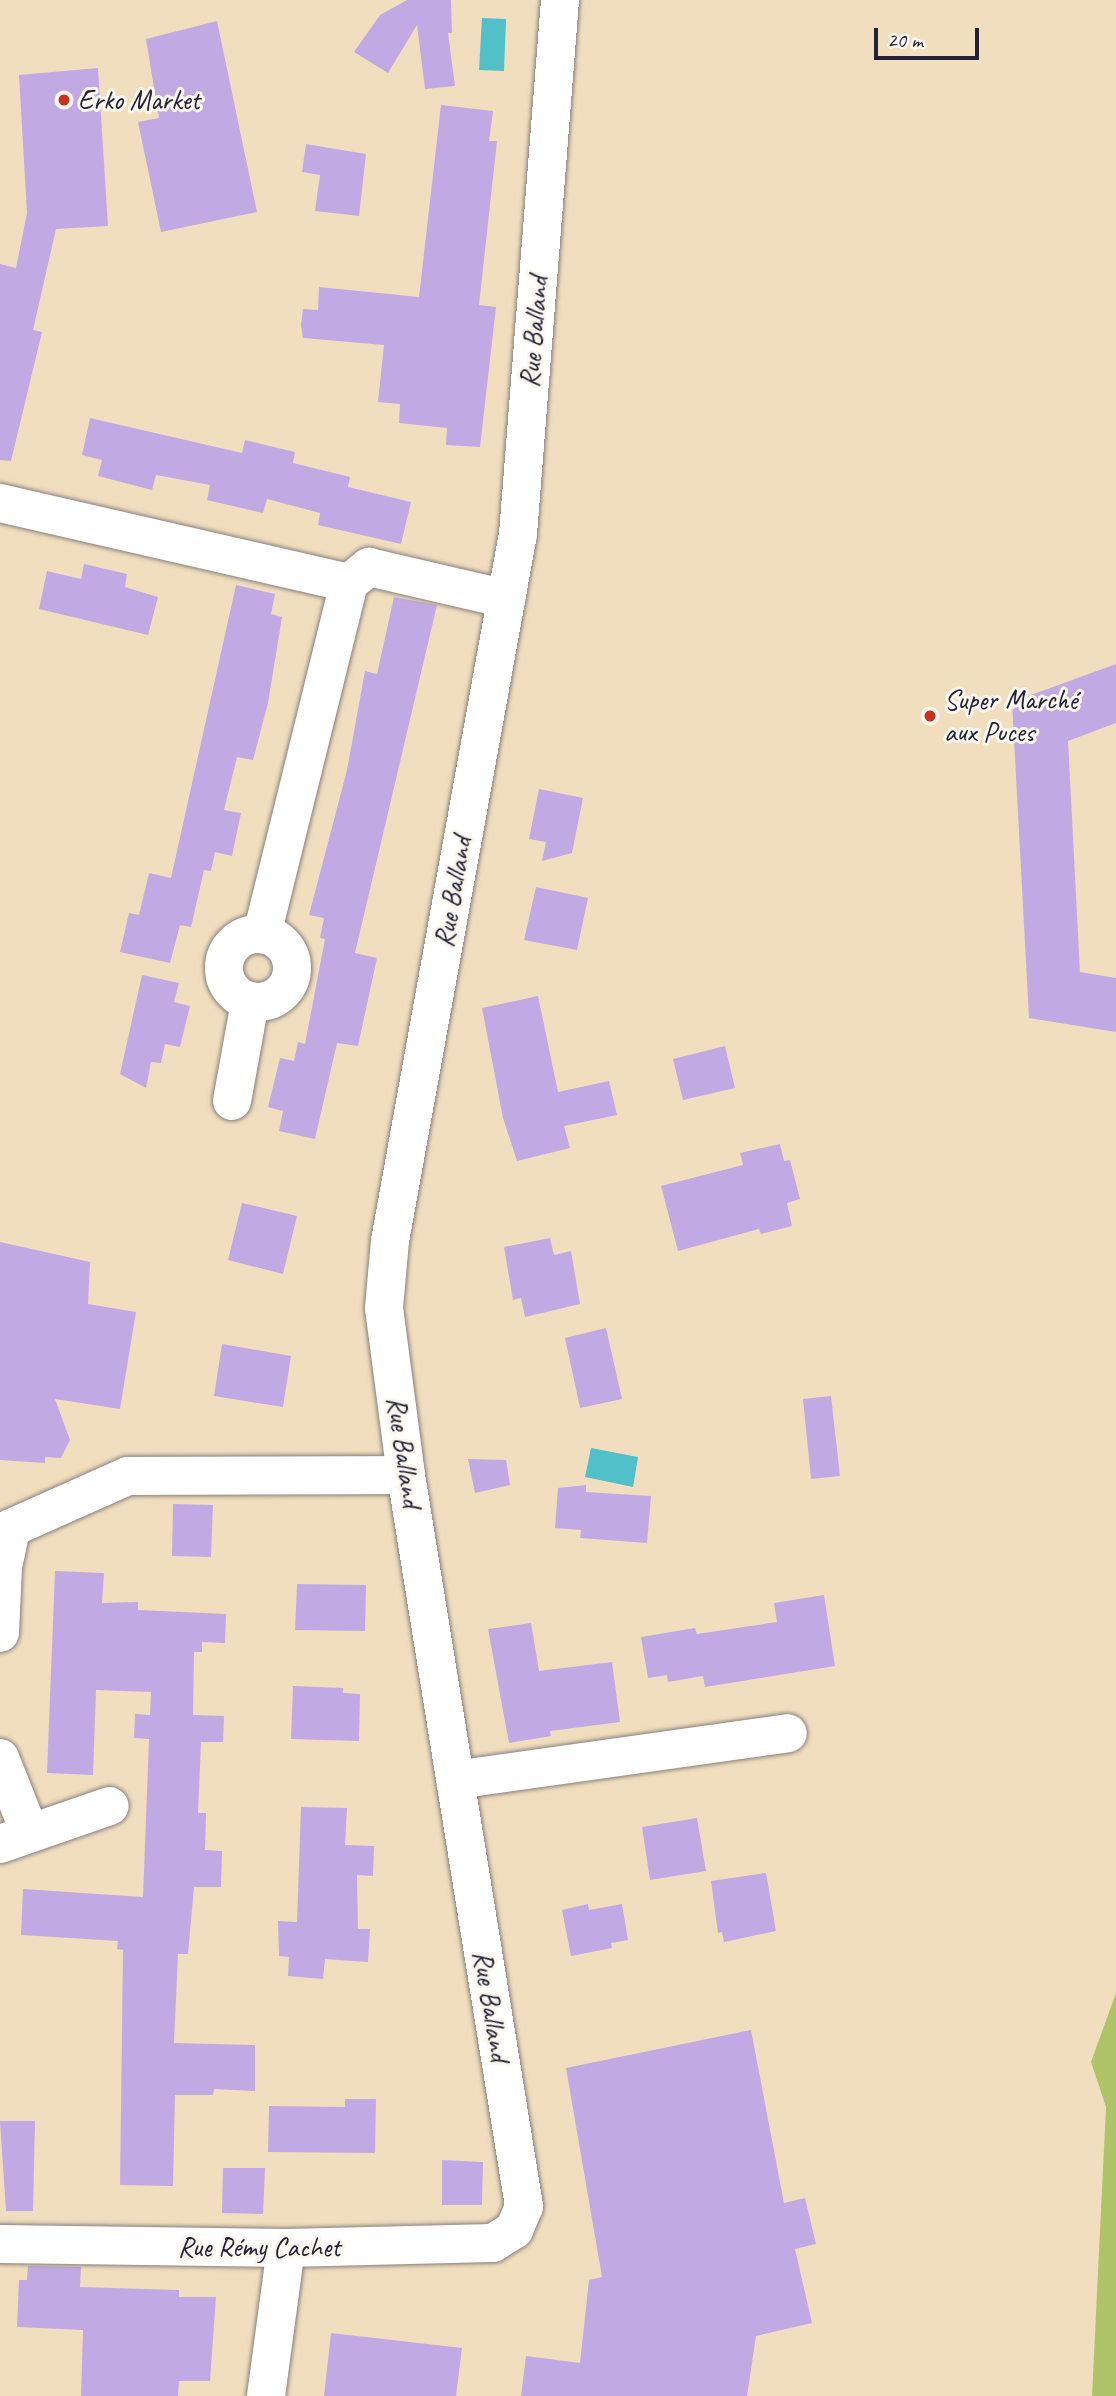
<!DOCTYPE html>
<meta charset="utf-8">
<style>
body{margin:0}
#map{position:relative;width:1116px;height:2396px;overflow:hidden;background:#f1debf;font-family:Caveat,sans-serif}
div>[style]{position:absolute}
[style*='--x']{left:calc(var(--x)*1px);top:calc(var(--y)*1px);width:calc(var(--w)*1px);rotate:calc(var(--a)*1deg)}
.green>*{inset:0;background:#afc468}
.water>*{inset:0;background:#52c0c8}
.building>*{inset:0;background:#c1aae3}
.roads{filter:drop-shadow(0 0 2px #8a807d) drop-shadow(0 0 2px #8a807d)}
.street>*{height:38px;margin:-19px;padding:0 19px;transform-origin:19px;border-radius:19px;background:#fff}
.street>.ring{margin:-19px;padding:0;box-sizing:content-box;background:none;border:38px solid #fff;border-radius:50%}
.dots>*{width:19px;height:19px;translate:-50% -50%;box-sizing:border-box;border:4px solid #fbf7ec;border-radius:50%}
span{translate:-50% -50%;white-space:nowrap;text-align:center;line-height:1.15;-webkit-text-stroke:6px #fbf7ec;paint-order:stroke}
.poi-label{font-size:28px;color:#22223b}
.left{translate:0 -50%;text-align:left}
.street-label{font-size:28px;color:#22223b}
.scale{position:absolute;left:874px;top:28px;width:105px;height:32px;box-sizing:border-box;border:4px solid #22223b;border-top:0;padding-left:9px;font-size:21px;line-height:24px;white-space:nowrap;color:#22223b;-webkit-text-stroke:5px #fbf7ec;paint-order:stroke}
</style>
<div id="map">
<div class="green">
<i style="clip-path:polygon(1116px 1993px,1116px 2396px,1092px 2396px,1106px 2107px,1091px 2062px)"></i>
</div>
<div class="water">
<i style="clip-path:polygon(482px 18px,506px 19px,504px 71px,479px 70px)"></i>
<i style="clip-path:polygon(591px 1448px,638px 1457px,633px 1487px,585px 1477px)"></i>
</div>
<div class="building">
<i style="clip-path:polygon(407px 0,451px 0,452px 33px,448px 33px,455px 86px,425px 89px,417px 25px,388px 73px,354px 52px,380px 15px)"></i>
<i style="clip-path:polygon(217px 21px,257px 212px,161px 232px,138px 122px,159px 118px,146px 39px)"></i>
<i style="clip-path:polygon(98px 68px,108px 226px,56px 229px,33px 330px,42px 332px,11px 461px,0 460px,0 264px,16px 268px,27px 213px,19px 75px)"></i>
<i style="clip-path:polygon(441px 105px,493px 111px,489px 141px,497px 141px,479px 305px,496px 307px,480px 447px,446px 445px,447px 428px,399px 423px,400px 404px,378px 402px,384px 345px,303px 338px,301px 325px,303px 309px,318px 310px,319px 287px,419px 297px)"></i>
<i style="clip-path:polygon(306px 144px,366px 154px,359px 216px,315px 211px,320px 175px,302px 172px)"></i>
<i style="clip-path:polygon(90px 418px,242px 453px,245px 440px,295px 452px,293px 463px,350px 477px,348px 487px,411px 502px,401px 544px,318px 525px,320px 513px,267px 499px,263px 513px,207px 500px,210px 485px,156px 475px,152px 490px,98px 476px,102px 460px,82px 455px)"></i>
<i style="clip-path:polygon(84px 564px,127px 574px,125px 587px,158px 597px,148px 635px,39px 609px,47px 571px,81px 579px)"></i>
<i style="clip-path:polygon(236px 585px,275px 594px,271px 614px,282px 617px,268px 703px,253px 760px,237px 757px,224px 810px,241px 813px,232px 856px,215px 852px,211px 871px,204px 870px,191px 927px,180px 925px,170px 963px,120px 952px,129px 913px,139px 915px,149px 873px,171px 878px)"></i>
<i style="clip-path:polygon(394px 597px,437px 605px,355px 953px,377px 958px,358px 1046px,337px 1043px,315px 1139px,279px 1131px,283px 1111px,268px 1107px,280px 1058px,294px 1061px,298px 1042px,305px 1044px,325px 939px,320px 938px,324px 918px,309px 915px,347px 770px,365px 671px,377px 674px)"></i>
<i style="clip-path:polygon(1116px 664px,1116px 723px,1068px 741px,1080px 972px,1116px 978px,1116px 1032px,1029px 1018px,1012px 702px)"></i>
<i style="clip-path:polygon(539px 789px,583px 798px,572px 853px,542px 861px,546px 842px,529px 839px)"></i>
<i style="clip-path:polygon(536px 887px,588px 898px,577px 950px,524px 940px)"></i>
<i style="clip-path:polygon(142px 975px,179px 983px,174px 1002px,190px 1006px,180px 1047px,165px 1044px,161px 1063px,151px 1062px,146px 1088px,120px 1074px)"></i>
<i style="clip-path:polygon(538px 996px,558px 1092px,609px 1081px,617px 1115px,564px 1126px,570px 1148px,517px 1161px,503px 1118px,482px 1008px)"></i>
<i style="clip-path:polygon(725px 1046px,735px 1088px,683px 1100px,673px 1059px)"></i>
<i style="clip-path:polygon(780px 1144px,784px 1161px,790px 1160px,800px 1199px,787px 1203px,792px 1226px,761px 1234px,759px 1229px,678px 1251px,661px 1186px,743px 1165px,740px 1153px)"></i>
<i style="clip-path:polygon(242px 1203px,297px 1216px,283px 1274px,228px 1260px)"></i>
<i style="clip-path:polygon(550px 1238px,554px 1255px,571px 1251px,580px 1304px,525px 1317px,521px 1298px,513px 1300px,504px 1247px)"></i>
<i style="clip-path:polygon(0 1242px,90px 1262px,88px 1304px,136px 1312px,120px 1409px,55px 1399px,70px 1440px,61px 1458px,45px 1457px,45px 1463px,0 1460px)"></i>
<i style="clip-path:polygon(606px 1328px,622px 1399px,580px 1408px,565px 1338px)"></i>
<i style="clip-path:polygon(222px 1344px,291px 1356px,283px 1407px,214px 1396px)"></i>
<i style="clip-path:polygon(831px 1396px,840px 1476px,811px 1479px,803px 1399px)"></i>
<i style="clip-path:polygon(468px 1459px,506px 1460px,510px 1485px,475px 1493px)"></i>
<i style="clip-path:polygon(586px 1485px,586px 1492px,651px 1496px,647px 1543px,580px 1538px,581px 1530px,555px 1528px,558px 1488px)"></i>
<i style="clip-path:polygon(173px 1504px,213px 1505px,211px 1557px,172px 1556px)"></i>
<i style="clip-path:polygon(55px 1571px,104px 1573px,102px 1603px,138px 1602px,138px 1610px,226px 1614px,225px 1643px,202px 1642px,202px 1652px,194px 1652px,193px 1715px,224px 1716px,223px 1742px,201px 1742px,198px 1813px,206px 1813px,205px 1850px,222px 1851px,221px 1887px,194px 1887px,188px 1954px,178px 1954px,174px 2043px,255px 2045px,255px 2091px,214px 2089px,213px 2095px,175px 2095px,173px 2186px,120px 2185px,123px 1950px,117px 1949px,118px 1941px,21px 1935px,23px 1889px,143px 1897px,149px 1739px,134px 1738px,135px 1714px,150px 1715px,151px 1692px,96px 1690px,93px 1775px,47px 1773px)"></i>
<i style="clip-path:polygon(297px 1584px,366px 1585px,365px 1631px,295px 1630px)"></i>
<i style="clip-path:polygon(824px 1595px,835px 1666px,705px 1687px,703px 1676px,668px 1682px,667px 1675px,648px 1678px,641px 1637px,695px 1628px,697px 1634px,777px 1622px,774px 1603px)"></i>
<i style="clip-path:polygon(531px 1623px,539px 1671px,612px 1662px,620px 1722px,550px 1731px,551px 1736px,509px 1743px,488px 1629px)"></i>
<i style="clip-path:polygon(293px 1686px,343px 1688px,343px 1693px,360px 1694px,359px 1741px,291px 1739px)"></i>
<i style="clip-path:polygon(301px 1807px,347px 1808px,345px 1845px,374px 1846px,373px 1876px,357px 1875px,358px 1929px,370px 1929px,368px 1962px,325px 1959px,323px 1979px,288px 1976px,289px 1957px,279px 1956px,278px 1921px,297px 1922px)"></i>
<i style="clip-path:polygon(697px 1818px,706px 1871px,650px 1880px,642px 1827px)"></i>
<i style="clip-path:polygon(766px 1873px,776px 1931px,724px 1942px,722px 1932px,718px 1933px,711px 1881px)"></i>
<i style="clip-path:polygon(588px 1904px,589px 1910px,622px 1904px,628px 1940px,611px 1943px,612px 1948px,571px 1956px,562px 1910px)"></i>
<i style="clip-path:polygon(751px 2030px,784px 2203px,805px 2198px,816px 2244px,795px 2249px,812px 2323px,756px 2336px,747px 2396px,521px 2396px,526px 2356px,580px 2363px,589px 2280px,602px 2277px,566px 2068px)"></i>
<i style="clip-path:polygon(345px 2099px,376px 2099px,375px 2153px,268px 2152px,269px 2106px,345px 2107px)"></i>
<i style="clip-path:polygon(0 2121px,35px 2121px,33px 2211px,6px 2211px)"></i>
<i style="clip-path:polygon(442px 2160px,483px 2162px,482px 2205px,442px 2205px)"></i>
<i style="clip-path:polygon(223px 2168px,265px 2168px,263px 2214px,222px 2213px)"></i>
<i style="clip-path:polygon(28px 2266px,81px 2267px,80px 2287px,179px 2290px,179px 2297px,216px 2297px,210px 2381px,179px 2381px,178px 2396px,81px 2396px,83px 2330px,17px 2327px,19px 2280px,27px 2280px)"></i>
<i style="clip-path:polygon(331px 2333px,462px 2348px,456px 2396px,324px 2396px)"></i>
</div>
<div class="roads">
<div class="street">
<i style="--x:0;--y:503;--w:358;--a:12.9"></i>
<i style="--x:349;--y:583;--w:362;--a:103.9"></i>
<i style="--x:349;--y:583;--w:26;--a:-39"></i>
<i style="--x:369;--y:567;--w:141;--a:13.1"></i>
<i class="ring" style="left:224px;top:934px;width:30px;height:30px"></i>
<i style="--x:232;--y:1101;--w:101;--a:-79.7"></i>
<i style="--x:0;--y:1633;--w:66;--a:-87.4"></i>
<i style="--x:3;--y:1567;--w:40;--a:-78"></i>
<i style="--x:11;--y:1528;--w:128;--a:-24"></i>
<i style="--x:128;--y:1476;--w:278;--a:-0.2"></i>
<i style="--x:0;--y:1758;--w:79;--a:68.3"></i>
<i style="--x:455;--y:1780;--w:336;--a:-8"></i>
<i style="--x:0;--y:1844;--w:116;--a:-19.1"></i>
<i style="--x:0;--y:2244;--w:286;--a:0.8"></i>
<i style="--x:286;--y:2248;--w:207;--a:-1.4"></i>
<i style="--x:493;--y:2243;--w:25;--a:-32"></i>
<i style="--x:514;--y:2230;--w:26;--a:-67"></i>
<i style="--x:524;--y:2206;--w:740;--a:-99.17"></i>
<i style="--x:406;--y:1475;--w:168;--a:-97.5"></i>
<i style="--x:384;--y:1308;--w:67;--a:-84.9"></i>
<i style="--x:390;--y:1241;--w:718;--a:-79.74"></i>
<i style="--x:518;--y:534;--w:536;--a:-85.5"></i>
<i style="--x:266;--y:2396;--w:149;--a:-82.3"></i>
</div>
</div>
<div class="dots">
<i style="left:64px;top:100px;background:#c8321e"></i>
<i style="left:930px;top:716px;background:#c8321e"></i>
</div>
<div class="poi-label">
<span class="left" style="left:78px;top:100px">Erko Market</span>
<span class="left" style="left:944px;top:716px">Super Marché<br>aux Puces</span>
</div>
<div class="street-label">
<span style="left:534px;top:332px;rotate:-85deg">Rue Balland</span>
<span style="left:453px;top:892px;rotate:-80deg">Rue Balland</span>
<span style="left:404px;top:1452px;rotate:82deg">Rue Balland</span>
<span style="left:491px;top:2006px;rotate:81deg">Rue Balland</span>
<span style="left:259px;top:2247px">Rue Rémy Cachet</span>
</div>
<div class="scale">20 m</div>
</div>
